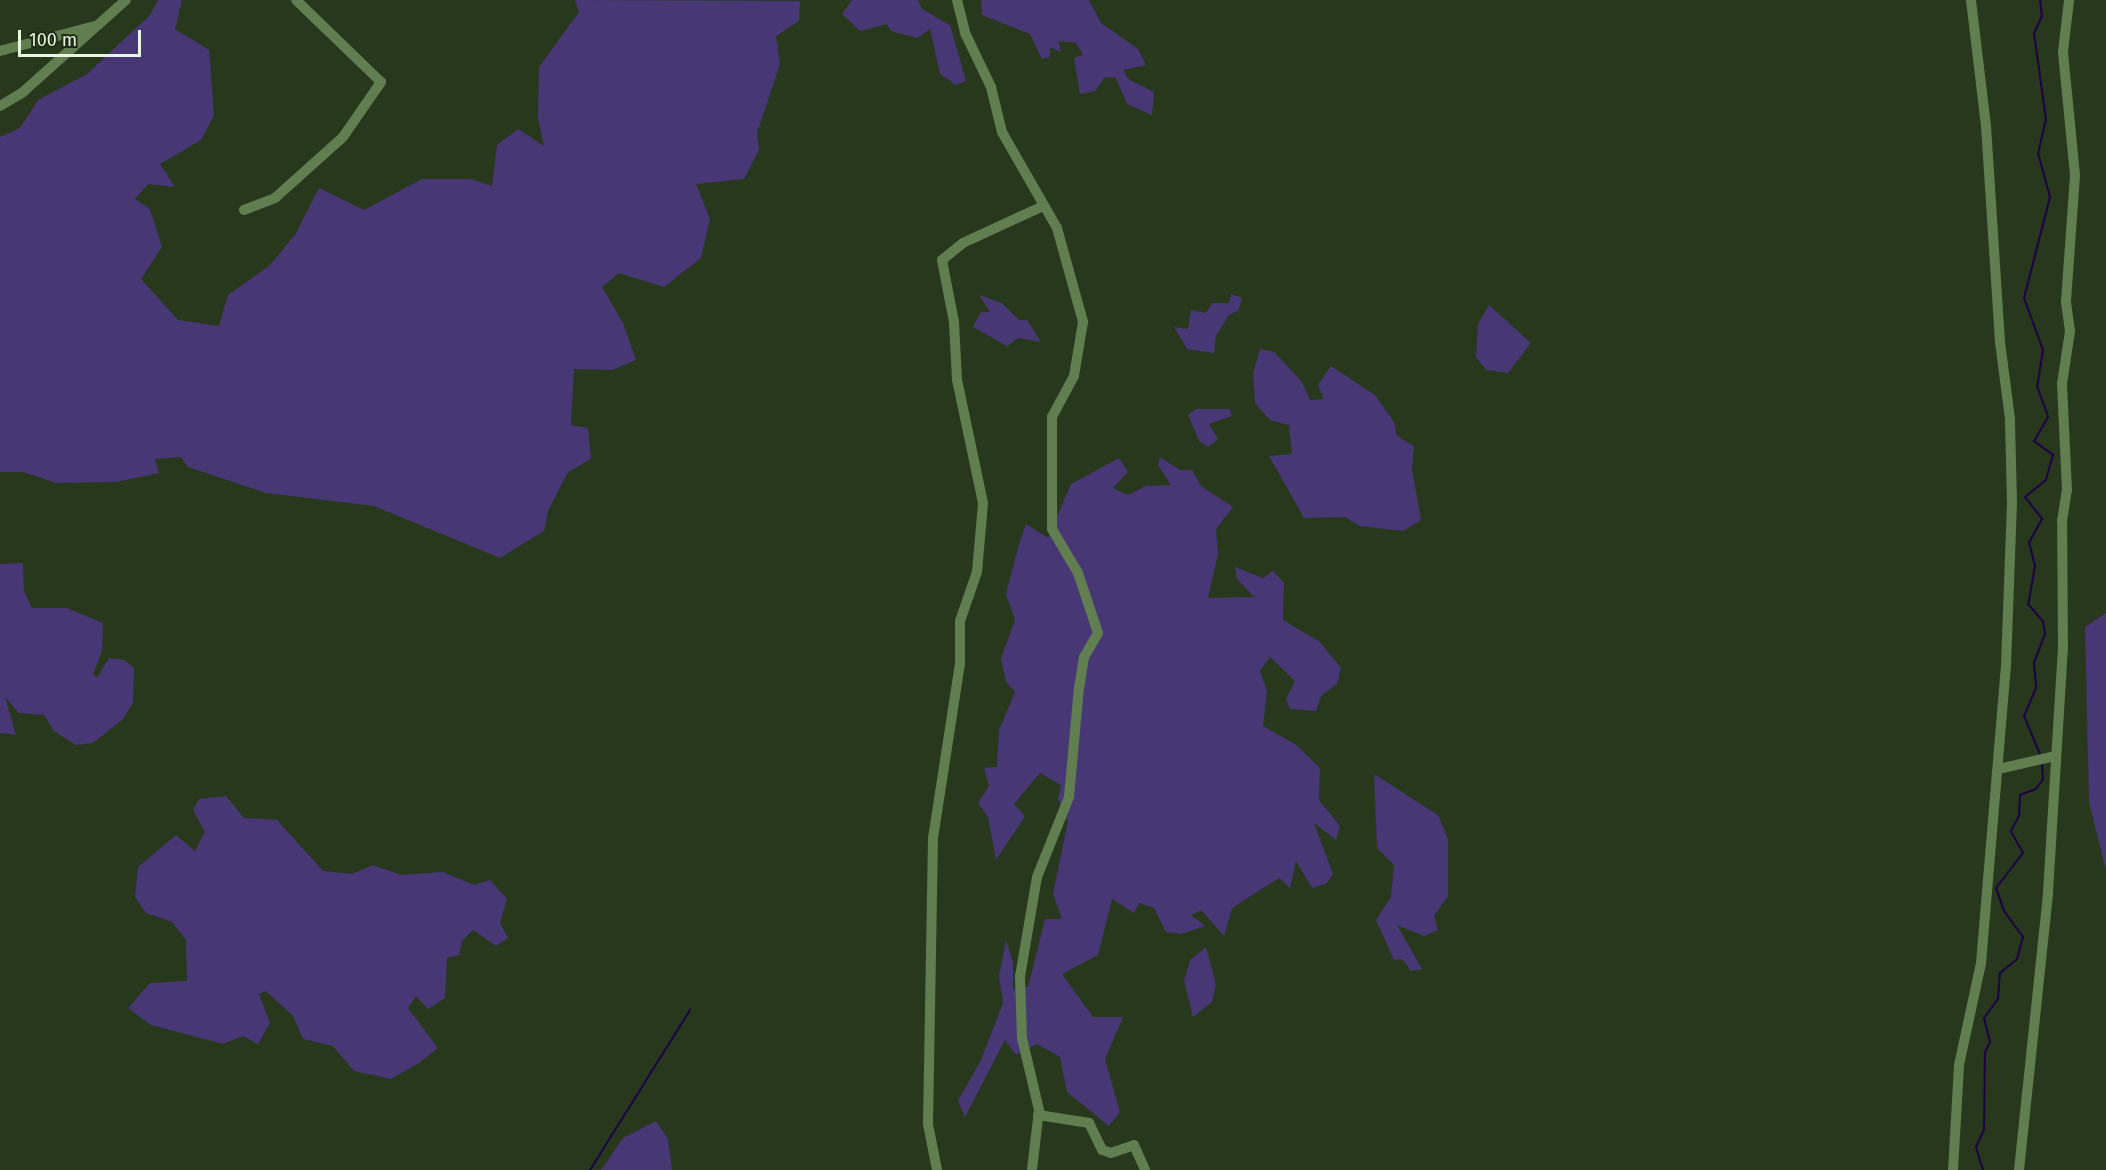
<!DOCTYPE html>
<style>
body{margin:0}
#map{position:relative;width:2106px;height:1170px;overflow:hidden;background:#27381d;font-family:"Fira Sans",sans-serif}
div>[style]{position:absolute}
[style*='--x']{left:calc(var(--x)*1px);top:calc(var(--y)*1px);width:calc(var(--w)*1px);rotate:calc(var(--a)*1deg)}
.green>*{inset:0;background:#473775}
.stream>*{height:2px;margin:-1px;padding:0 1px;transform-origin:1px;border-radius:1px;background:#1e0247}
.minor>*{height:10px;margin:-5px;padding:0 5px;transform-origin:5px;border-radius:5px;background:#607e4f}
span{translate:-50% -50%;white-space:nowrap;text-align:center;line-height:1.15;-webkit-text-stroke:5px #1d2d13;paint-order:stroke}
.scale{position:absolute;left:18px;top:30px;width:123px;height:27px;box-sizing:border-box;border:3px solid #e9f4e3;border-top:0;padding-left:8px;font-size:18px;line-height:21px;white-space:nowrap;color:#e9f4e3;-webkit-text-stroke:4px #1d2d13;paint-order:stroke}
</style>
<div id="map">
<div class="green">
<i style="clip-path:polygon(158px 0,182px 0,175px 29px,209px 50px,214px 115px,201px 140px,160px 164px,175px 187px,148px 184px,135px 199px,150px 209px,162px 247px,141px 279px,178px 320px,219px 326px,228px 295px,270px 265px,295px 235px,319px 188px,364px 210px,422px 179px,471px 179px,492px 186px,497px 145px,518px 129px,544px 146px,538px 118px,539px 67px,579px 12px,575px 0,800px 1px,799px 21px,776px 36px,780px 64px,757px 133px,759px 150px,744px 179px,696px 184px,710px 219px,701px 258px,664px 287px,619px 273px,602px 287px,623px 323px,636px 360px,612px 370px,574px 369px,571px 425px,588px 428px,591px 459px,568px 472px,548px 511px,544px 531px,500px 558px,374px 506px,266px 493px,188px 467px,181px 457px,155px 459px,159px 473px,116px 482px,57px 483px,23px 472px,0 472px,0 137px,20px 128px,38px 100px,87px 74px,150px 15px)"></i>
<i style="clip-path:polygon(852px 0,918px 0,922px 9px,950px 25px,966px 81px,956px 85px,940px 74px,930px 29px,917px 38px,891px 31px,887px 24px,860px 31px,842px 14px)"></i>
<i style="clip-path:polygon(981px 0,1089px 0,1101px 23px,1138px 49px,1146px 65px,1123px 70px,1128px 79px,1154px 92px,1152px 115px,1127px 104px,1116px 78px,1105px 77px,1095px 91px,1080px 94px,1074px 58px,1083px 55px,1076px 43px,1059px 41px,1061px 52px,1050px 47px,1050px 57px,1042px 59px,1030px 34px,982px 15px)"></i>
<i style="clip-path:polygon(1231px 294px,1242px 298px,1239px 310px,1229px 315px,1216px 336px,1214px 353px,1187px 349px,1174px 327px,1188px 329px,1191px 310px,1206px 313px,1212px 303px,1229px 303px)"></i>
<i style="clip-path:polygon(979px 295px,1002px 303px,1019px 320px,1027px 320px,1041px 342px,1018px 338px,1007px 346px,973px 327px,981px 312px,990px 312px)"></i>
<i style="clip-path:polygon(1489px 305px,1531px 343px,1508px 373px,1486px 370px,1476px 357px,1478px 324px)"></i>
<i style="clip-path:polygon(1260px 349px,1274px 352px,1302px 382px,1310px 400px,1324px 399px,1318px 385px,1331px 366px,1375px 395px,1394px 422px,1397px 436px,1414px 446px,1412px 469px,1421px 520px,1403px 531px,1360px 526px,1345px 517px,1304px 518px,1269px 456px,1292px 454px,1289px 425px,1270px 420px,1255px 403px,1253px 373px)"></i>
<i style="clip-path:polygon(1196px 409px,1230px 409px,1232px 416px,1209px 424px,1218px 439px,1208px 447px,1199px 441px,1188px 415px)"></i>
<i style="clip-path:polygon(1160px 457px,1180px 470px,1192px 470px,1201px 486px,1233px 507px,1216px 529px,1218px 554px,1208px 598px,1254px 597px,1237px 579px,1235px 567px,1263px 578px,1273px 571px,1284px 583px,1283px 620px,1320px 642px,1341px 668px,1337px 684px,1321px 696px,1316px 711px,1290px 709px,1286px 699px,1295px 681px,1270px 657px,1260px 671px,1267px 691px,1263px 726px,1295px 744px,1320px 768px,1319px 800px,1340px 826px,1336px 840px,1314px 823px,1333px 874px,1326px 884px,1312px 888px,1296px 861px,1290px 888px,1279px 878px,1232px 908px,1224px 936px,1201px 910px,1191px 915px,1205px 926px,1181px 934px,1166px 932px,1154px 908px,1139px 903px,1134px 913px,1112px 899px,1098px 955px,1062px 974px,1093px 1017px,1123px 1017px,1105px 1059px,1120px 1112px,1109px 1126px,1067px 1092px,1060px 1057px,1037px 1044px,1016px 1055px,1005px 1040px,965px 1117px,958px 1101px,981px 1060px,1003px 1003px,999px 976px,1006px 940px,1013px 962px,1013px 989px,1028px 987px,1045px 919px,1062px 919px,1053px 894px,1068px 821px,1058px 799px,1061px 785px,1040px 773px,1014px 804px,1025px 816px,996px 860px,988px 817px,978px 803px,989px 786px,984px 768px,997px 767px,999px 730px,1015px 692px,1006px 682px,1001px 658px,1015px 620px,1006px 594px,1019px 544px,1026px 524px,1048px 538px,1071px 484px,1119px 458px,1128px 472px,1113px 488px,1128px 495px,1146px 486px,1171px 485px,1158px 465px)"></i>
<i style="clip-path:polygon(23px 563px,24px 591px,32px 608px,67px 608px,103px 623px,102px 651px,93px 674px,97px 678px,109px 658px,124px 660px,134px 668px,133px 703px,123px 719px,93px 743px,76px 745px,54px 731px,44px 715px,19px 713px,5px 697px,16px 735px,0 733px,0 564px)"></i>
<i style="clip-path:polygon(2106px 613px,2106px 870px,2089px 802px,2085px 627px)"></i>
<i style="clip-path:polygon(1374px 774px,1438px 815px,1448px 839px,1448px 896px,1434px 916px,1438px 930px,1424px 936px,1397px 925px,1422px 969px,1411px 971px,1402px 959px,1394px 960px,1376px 920px,1391px 897px,1394px 865px,1377px 848px)"></i>
<i style="clip-path:polygon(226px 796px,244px 818px,277px 820px,323px 871px,352px 874px,373px 865px,401px 875px,443px 872px,474px 885px,490px 880px,507px 899px,500px 923px,508px 938px,496px 946px,473px 930px,462px 941px,459px 955px,447px 958px,445px 998px,428px 1009px,416px 996px,408px 1008px,438px 1048px,419px 1063px,391px 1079px,354px 1071px,333px 1046px,303px 1039px,293px 1016px,266px 991px,259px 994px,270px 1023px,258px 1044px,243px 1036px,223px 1044px,151px 1025px,128px 1008px,150px 983px,187px 981px,186px 940px,172px 922px,146px 913px,135px 897px,138px 867px,176px 835px,195px 851px,205px 832px,193px 810px,199px 799px)"></i>
<i style="clip-path:polygon(1206px 947px,1216px 984px,1212px 1002px,1193px 1017px,1184px 981px,1190px 960px)"></i>
<i style="clip-path:polygon(656px 1121px,668px 1139px,672px 1170px,601px 1170px,623px 1138px)"></i>
</div>
<div class="stream">
<i style="--x:2040;--y:0;--w:16;--a:83"></i>
<i style="--x:2042;--y:16;--w:19;--a:115"></i>
<i style="--x:2034;--y:33;--w:87;--a:82.1"></i>
<i style="--x:2046;--y:119;--w:35;--a:103"></i>
<i style="--x:2038;--y:153;--w:46;--a:74.7"></i>
<i style="--x:2050;--y:197;--w:104;--a:104.4"></i>
<i style="--x:2024;--y:298;--w:55;--a:69.9"></i>
<i style="--x:2043;--y:350;--w:36;--a:99"></i>
<i style="--x:2037;--y:386;--w:33;--a:70"></i>
<i style="--x:2048;--y:417;--w:28;--a:120"></i>
<i style="--x:2034;--y:441;--w:24;--a:36"></i>
<i style="--x:2053;--y:455;--w:26;--a:106"></i>
<i style="--x:2046;--y:480;--w:27;--a:141"></i>
<i style="--x:2025;--y:497;--w:28;--a:52"></i>
<i style="--x:2042;--y:519;--w:26;--a:119"></i>
<i style="--x:2029;--y:542;--w:25;--a:76"></i>
<i style="--x:2035;--y:566;--w:39;--a:100"></i>
<i style="--x:2028;--y:604;--w:23;--a:49"></i>
<i style="--x:2043;--y:621;--w:13;--a:81"></i>
<i style="--x:2045;--y:634;--w:31;--a:111"></i>
<i style="--x:2034;--y:663;--w:25;--a:85"></i>
<i style="--x:2036;--y:688;--w:30;--a:113"></i>
<i style="--x:2024;--y:716;--w:41;--a:67.2"></i>
<i style="--x:590;--y:1170;--w:189;--a:-58"></i>
<i style="--x:1983;--y:1170;--w:24;--a:-107"></i>
<i style="--x:1976;--y:1147;--w:19;--a:-65"></i>
<i style="--x:1984;--y:1130;--w:78;--a:-89.3"></i>
<i style="--x:1985;--y:1052;--w:11;--a:-63"></i>
<i style="--x:1990;--y:1042;--w:25;--a:-104"></i>
<i style="--x:1984;--y:1018;--w:24;--a:-54"></i>
<i style="--x:1998;--y:999;--w:26;--a:-86"></i>
<i style="--x:2000;--y:973;--w:22;--a:-39"></i>
<i style="--x:2017;--y:959;--w:23;--a:-75"></i>
<i style="--x:2023;--y:937;--w:32;--a:-126"></i>
<i style="--x:2004;--y:911;--w:24;--a:-109"></i>
<i style="--x:1996;--y:888;--w:44;--a:-52.4"></i>
<i style="--x:2023;--y:853;--w:25;--a:-119"></i>
<i style="--x:2011;--y:831;--w:17;--a:-62"></i>
<i style="--x:2019;--y:816;--w:21;--a:-87"></i>
<i style="--x:2020;--y:795;--w:17;--a:-21"></i>
<i style="--x:2036;--y:789;--w:12;--a:-55"></i>
<i style="--x:2043;--y:779;--w:16;--a:-94"></i>
</div>
<div class="minor">
<i style="--x:957;--y:0;--w:36;--a:76"></i>
<i style="--x:966;--y:35;--w:58;--a:64.3"></i>
<i style="--x:991;--y:87;--w:46;--a:76.3"></i>
<i style="--x:1002;--y:132;--w:111;--a:60.2"></i>
<i style="--x:1057;--y:228;--w:98;--a:74.5"></i>
<i style="--x:1083;--y:322;--w:55;--a:99.5"></i>
<i style="--x:1074;--y:376;--w:47;--a:118.2"></i>
<i style="--x:1052;--y:417;--w:112;--a:90"></i>
<i style="--x:1052;--y:529;--w:51;--a:59.4"></i>
<i style="--x:1078;--y:573;--w:63;--a:71.6"></i>
<i style="--x:1098;--y:633;--w:28;--a:120"></i>
<i style="--x:1084;--y:657;--w:30;--a:99"></i>
<i style="--x:1079;--y:687;--w:110;--a:95.2"></i>
<i style="--x:1069;--y:797;--w:86;--a:111.8"></i>
<i style="--x:1037;--y:877;--w:100;--a:99.7"></i>
<i style="--x:1020;--y:976;--w:62;--a:88.2"></i>
<i style="--x:1022;--y:1038;--w:74;--a:76.7"></i>
<i style="--x:1039;--y:1110;--w:60;--a:96.7"></i>
<i style="--x:0;--y:51;--w:98;--a:-14.7"></i>
<i style="--x:0;--y:106;--w:27;--a:-31"></i>
<i style="--x:23;--y:92;--w:138;--a:-41.8"></i>
<i style="--x:244;--y:210;--w:33;--a:-21"></i>
<i style="--x:275;--y:198;--w:91;--a:-41.9"></i>
<i style="--x:343;--y:137;--w:67;--a:-55.4"></i>
<i style="--x:381;--y:82;--w:118;--a:-136"></i>
<i style="--x:1998;--y:769;--w:58;--a:-12.8"></i>
<i style="--x:1038;--y:1115;--w:52;--a:8.9"></i>
<i style="--x:1089;--y:1123;--w:30;--a:64"></i>
<i style="--x:1102;--y:1150;--w:9;--a:18"></i>
<i style="--x:1111;--y:1153;--w:24;--a:-19"></i>
<i style="--x:1134;--y:1145;--w:27;--a:66"></i>
<i style="--x:937;--y:1170;--w:47;--a:-101.1"></i>
<i style="--x:928;--y:1124;--w:286;--a:-89"></i>
<i style="--x:933;--y:838;--w:177;--a:-81.2"></i>
<i style="--x:960;--y:663;--w:42;--a:-90"></i>
<i style="--x:960;--y:621;--w:52;--a:-70.9"></i>
<i style="--x:977;--y:572;--w:69;--a:-85"></i>
<i style="--x:983;--y:503;--w:126;--a:-101.9"></i>
<i style="--x:957;--y:380;--w:58;--a:-93"></i>
<i style="--x:954;--y:322;--w:63;--a:-101"></i>
<i style="--x:942;--y:260;--w:27;--a:-39"></i>
<i style="--x:963;--y:243;--w:86;--a:-24.8"></i>
<i style="--x:1953;--y:1170;--w:105;--a:-86.7"></i>
<i style="--x:1959;--y:1065;--w:104;--a:-77.8"></i>
<i style="--x:1981;--y:963;--w:298;--a:-85.2"></i>
<i style="--x:2006;--y:666;--w:163;--a:-87.9"></i>
<i style="--x:2012;--y:503;--w:84;--a:-91.4"></i>
<i style="--x:2010;--y:419;--w:78;--a:-97.4"></i>
<i style="--x:2000;--y:342;--w:216;--a:-93.7"></i>
<i style="--x:1986;--y:126;--w:127;--a:-96.8"></i>
<i style="--x:2019;--y:1170;--w:280;--a:-84"></i>
<i style="--x:2048;--y:892;--w:243;--a:-86.5"></i>
<i style="--x:2063;--y:649;--w:128;--a:-90.4"></i>
<i style="--x:2062;--y:521;--w:31;--a:-81"></i>
<i style="--x:2067;--y:490;--w:106;--a:-92.7"></i>
<i style="--x:2062;--y:384;--w:54;--a:-81.4"></i>
<i style="--x:2070;--y:331;--w:30;--a:-98"></i>
<i style="--x:2066;--y:301;--w:126;--a:-85.9"></i>
<i style="--x:2075;--y:175;--w:124;--a:-95.6"></i>
<i style="--x:2063;--y:52;--w:52;--a:-83.4"></i>
</div>
<div class="scale">100 m</div>
</div>
